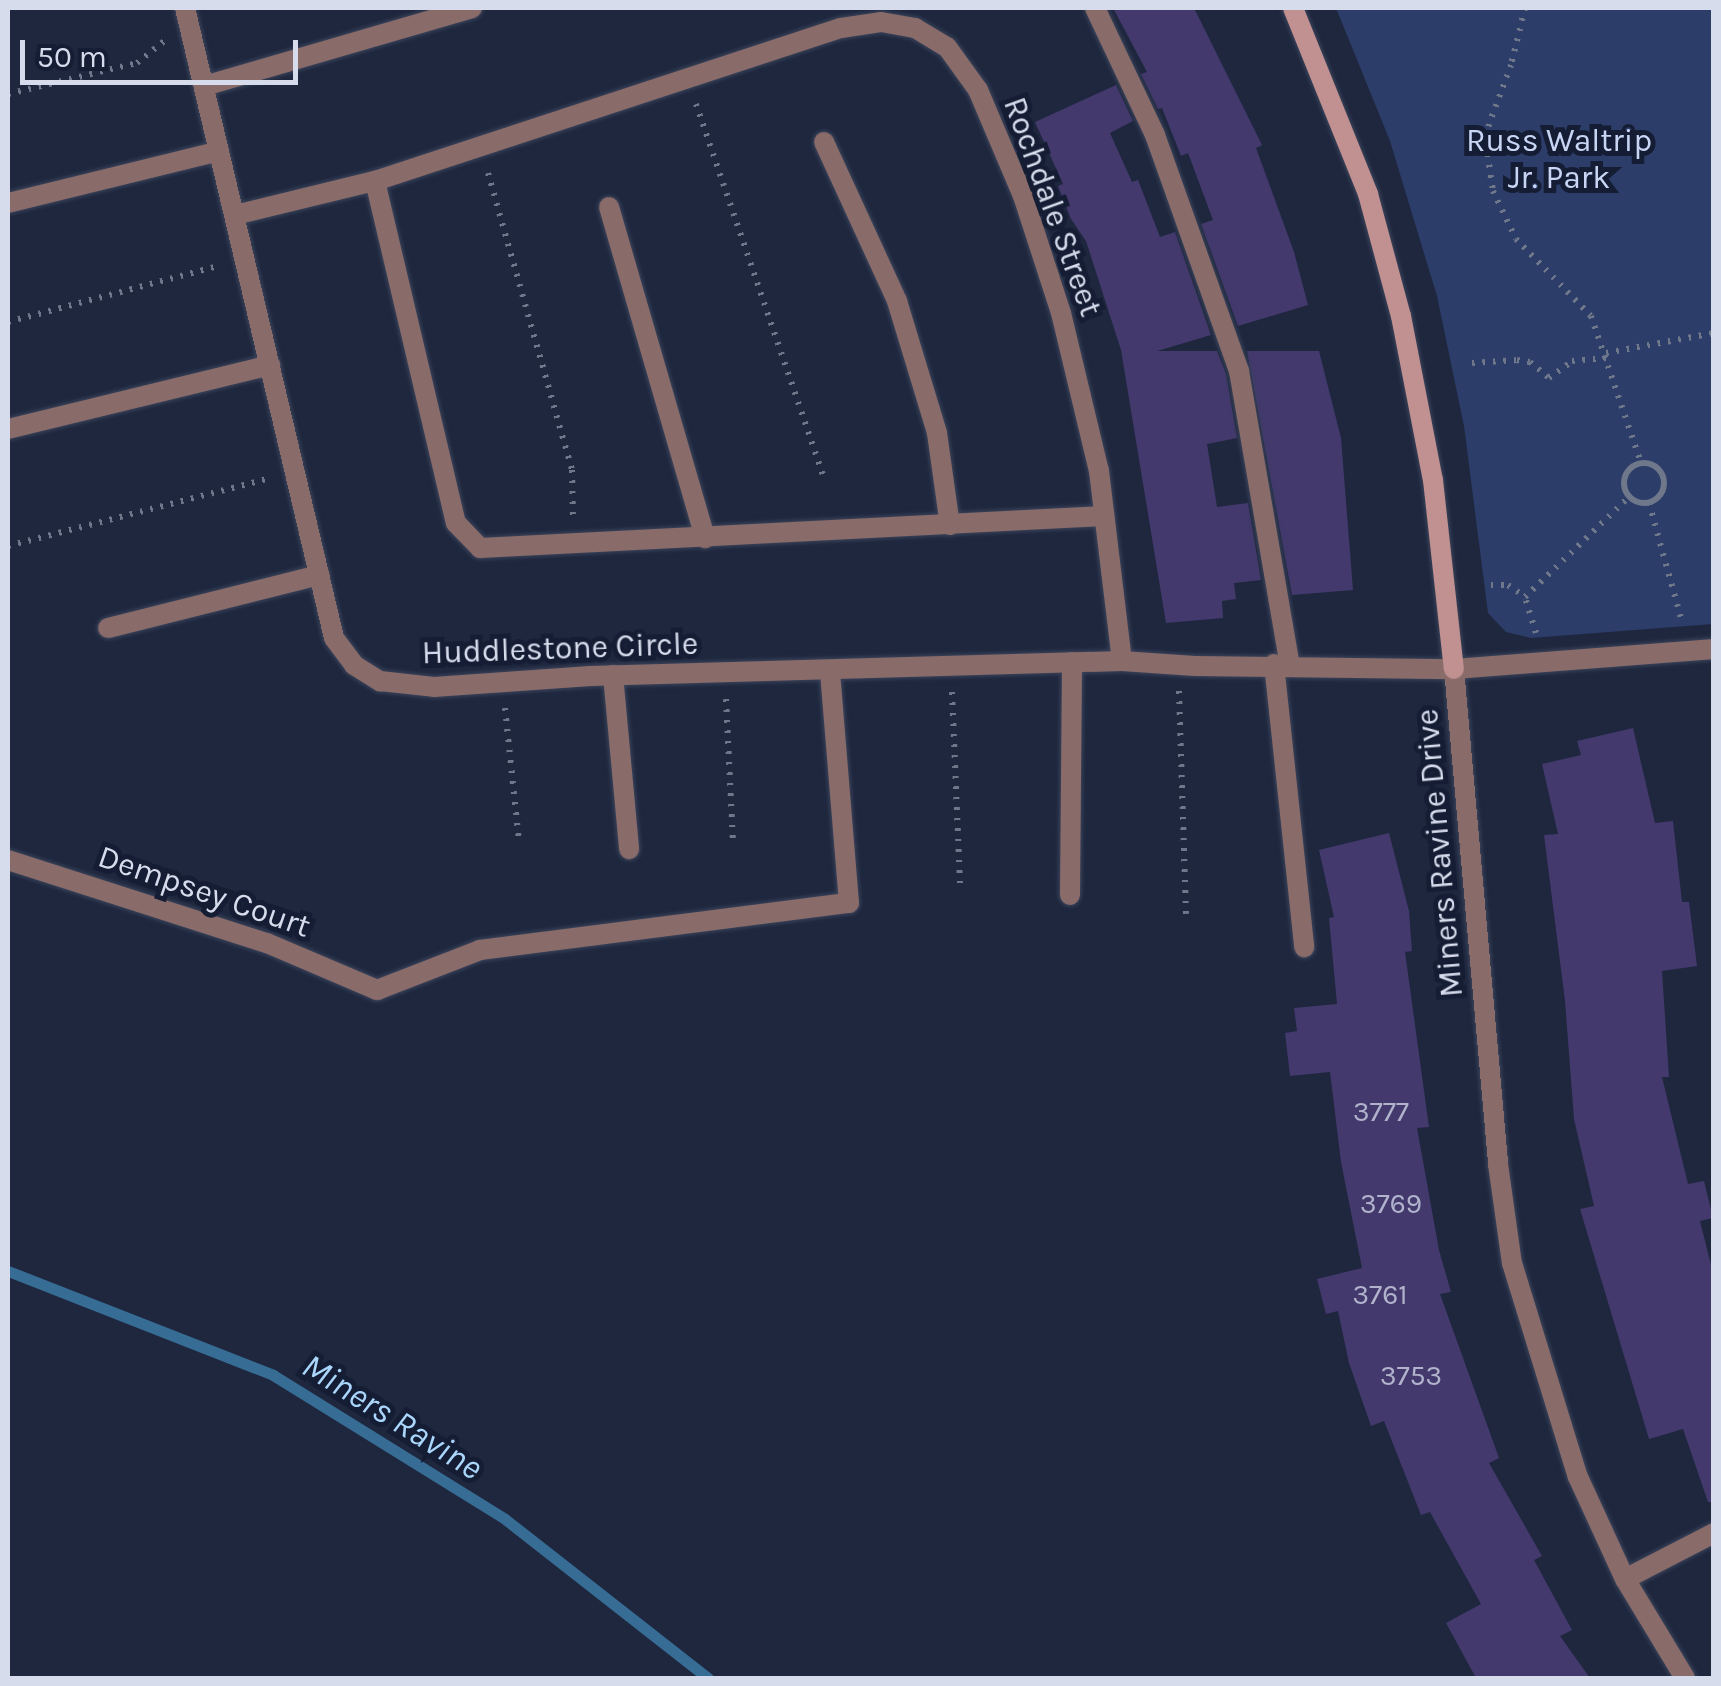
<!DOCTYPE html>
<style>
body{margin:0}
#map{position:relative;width:1721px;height:1686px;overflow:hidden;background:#1e273e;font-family:Karla,sans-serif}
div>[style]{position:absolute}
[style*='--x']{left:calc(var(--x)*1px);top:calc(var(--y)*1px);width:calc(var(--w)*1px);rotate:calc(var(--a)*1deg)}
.green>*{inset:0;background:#2d3d69}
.stream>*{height:11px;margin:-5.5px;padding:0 5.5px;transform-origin:5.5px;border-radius:5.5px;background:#376c95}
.building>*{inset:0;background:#43396d}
.path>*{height:6px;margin-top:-3px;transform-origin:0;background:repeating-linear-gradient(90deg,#6f778b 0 2.5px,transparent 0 10.5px)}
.path>.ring{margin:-3px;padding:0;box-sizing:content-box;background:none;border:6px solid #6f778b;border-radius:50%}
.roads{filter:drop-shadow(0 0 2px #3b445a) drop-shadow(0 0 2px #3b445a)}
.lane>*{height:20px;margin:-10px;padding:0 10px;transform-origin:10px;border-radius:10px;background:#896b6a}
.street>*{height:20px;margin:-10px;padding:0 10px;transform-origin:10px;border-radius:10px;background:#896b6a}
.secondary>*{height:20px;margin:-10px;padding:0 10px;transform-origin:10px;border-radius:10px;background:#c19090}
span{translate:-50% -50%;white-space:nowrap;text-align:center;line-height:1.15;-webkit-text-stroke:10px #151d34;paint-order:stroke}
.number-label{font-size:28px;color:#b1b3cc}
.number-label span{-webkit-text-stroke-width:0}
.park-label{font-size:32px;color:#c8d5f5}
.street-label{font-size:32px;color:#d6dcec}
.water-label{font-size:35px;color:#aad6fc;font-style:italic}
.frame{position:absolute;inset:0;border:10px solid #d6dcec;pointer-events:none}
.scale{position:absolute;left:20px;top:40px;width:278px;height:45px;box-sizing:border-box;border:5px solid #d6dcec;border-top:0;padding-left:12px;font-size:30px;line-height:35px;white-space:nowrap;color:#d6dcec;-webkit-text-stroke:8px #151d34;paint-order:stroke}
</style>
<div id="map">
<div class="green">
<i style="clip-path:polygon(1336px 8px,1713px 8px,1713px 624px,1531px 638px,1506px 632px,1488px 613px,1464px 426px,1437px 296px,1390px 141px)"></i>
</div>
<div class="stream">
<i style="--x:8;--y:1271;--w:285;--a:21.4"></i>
<i style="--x:273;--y:1375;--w:273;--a:31.8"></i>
<i style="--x:505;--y:1519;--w:258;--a:38.1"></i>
</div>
<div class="building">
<i style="clip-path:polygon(1113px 8px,1194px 8px,1262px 145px,1256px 148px,1294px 252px,1308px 305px,1238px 326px,1201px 224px,1213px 220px,1188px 153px,1181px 156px,1162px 108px,1158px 109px,1141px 74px,1147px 72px)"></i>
<i style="clip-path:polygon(1116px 85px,1133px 121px,1110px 133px,1132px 182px,1138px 180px,1160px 237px,1175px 232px,1211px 335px,1157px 351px,1217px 351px,1226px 374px,1237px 438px,1207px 444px,1217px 507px,1248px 503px,1261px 580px,1234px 583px,1236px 599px,1222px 601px,1223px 618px,1166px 623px,1121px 350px,1086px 241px,1071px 219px,1058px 186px,1063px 184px,1035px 122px)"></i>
<i style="clip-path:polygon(1247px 351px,1319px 351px,1341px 438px,1353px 590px,1292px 595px)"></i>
<i style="clip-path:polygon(1633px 728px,1655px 823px,1673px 821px,1682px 902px,1689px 902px,1697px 966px,1662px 971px,1669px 1077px,1662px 1077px,1688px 1184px,1704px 1181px,1713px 1218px,1700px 1221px,1714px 1277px,1714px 1502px,1708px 1502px,1683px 1429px,1649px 1439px,1580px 1209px,1594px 1206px,1574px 1119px,1565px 1001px,1544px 835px,1558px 834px,1542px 764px,1581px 755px,1577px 741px)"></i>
<i style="clip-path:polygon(1389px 833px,1409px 911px,1412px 951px,1405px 952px,1429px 1127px,1417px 1128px,1439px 1250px,1451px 1292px,1440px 1294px,1499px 1458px,1489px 1463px,1542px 1556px,1534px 1560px,1572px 1630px,1560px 1636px,1590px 1678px,1476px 1678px,1446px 1623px,1481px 1604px,1430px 1512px,1421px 1515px,1384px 1421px,1371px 1426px,1349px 1363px,1338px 1311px,1326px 1314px,1317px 1279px,1362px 1268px,1341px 1162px,1330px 1072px,1290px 1076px,1285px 1033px,1297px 1031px,1294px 1008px,1337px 1004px,1329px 918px,1334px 917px,1319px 850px)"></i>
</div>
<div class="path">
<i style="--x:1525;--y:8;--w:59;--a:103.8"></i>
<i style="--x:1511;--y:65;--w:63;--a:110.4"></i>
<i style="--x:1489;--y:124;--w:20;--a:99"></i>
<i style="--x:1486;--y:144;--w:48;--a:81.5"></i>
<i style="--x:1493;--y:191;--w:53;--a:64.4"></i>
<i style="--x:1516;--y:239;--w:107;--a:45.8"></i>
<i style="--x:1591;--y:316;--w:155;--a:71.2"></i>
<i style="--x:8;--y:94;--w:133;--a:-13.5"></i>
<i style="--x:137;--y:63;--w:36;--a:-39"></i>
<i style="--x:696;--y:104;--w:395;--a:71.1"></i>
<i style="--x:488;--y:173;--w:309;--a:74.2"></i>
<i style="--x:572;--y:470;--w:49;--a:88.8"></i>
<i style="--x:8;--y:322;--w:218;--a:-14.9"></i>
<i style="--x:1606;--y:353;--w:110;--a:-10.5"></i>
<i style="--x:1472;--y:363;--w:45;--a:-3.8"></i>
<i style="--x:1517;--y:360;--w:13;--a:9"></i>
<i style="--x:1530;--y:362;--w:25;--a:40"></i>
<i style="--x:1549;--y:378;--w:29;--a:-36"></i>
<i style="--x:1572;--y:361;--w:35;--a:-5"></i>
<i class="ring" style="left:1624px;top:463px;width:34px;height:34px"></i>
<i style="--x:1649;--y:503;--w:123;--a:74.5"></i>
<i style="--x:8;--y:546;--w:268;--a:-14.5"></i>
<i style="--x:1491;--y:585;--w:17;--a:0"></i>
<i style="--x:1508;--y:585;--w:21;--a:35"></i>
<i style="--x:1536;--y:633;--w:38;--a:-107"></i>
<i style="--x:1525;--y:597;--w:144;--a:-43.9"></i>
<i style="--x:1179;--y:691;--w:223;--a:88.2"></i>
<i style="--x:952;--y:692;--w:193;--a:87.6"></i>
<i style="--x:726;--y:699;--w:144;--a:87.2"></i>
<i style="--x:505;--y:708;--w:134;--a:84"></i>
</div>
<div class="roads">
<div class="lane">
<i style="--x:1095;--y:8;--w:140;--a:64.7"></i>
<i style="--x:1155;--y:135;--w:251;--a:70.4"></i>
<i style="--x:1239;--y:371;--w:299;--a:80.2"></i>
<i style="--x:204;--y:86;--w:279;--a:-16.2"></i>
<i style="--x:824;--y:142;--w:175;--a:65.3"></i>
<i style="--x:897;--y:301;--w:138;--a:73.1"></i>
<i style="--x:937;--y:433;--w:93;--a:82"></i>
<i style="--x:8;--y:203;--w:217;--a:-13.8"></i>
<i style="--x:609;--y:207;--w:345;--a:73.8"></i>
<i style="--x:8;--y:429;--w:270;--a:-13.7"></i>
<i style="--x:108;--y:628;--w:218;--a:-14.1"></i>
<i style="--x:1274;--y:664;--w:285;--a:83.9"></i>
<i style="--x:613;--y:675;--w:175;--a:84.7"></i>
<i style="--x:1070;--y:895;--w:233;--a:-89.5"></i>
<i style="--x:377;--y:990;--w:110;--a:-21.2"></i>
<i style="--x:480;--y:950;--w:372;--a:-7.3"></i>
<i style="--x:849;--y:903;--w:233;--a:-94.7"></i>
</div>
<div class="street">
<i style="--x:185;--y:8;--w:647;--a:76.69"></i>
<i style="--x:334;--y:638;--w:34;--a:53"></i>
<i style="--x:354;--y:665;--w:31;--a:32"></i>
<i style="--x:380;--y:681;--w:54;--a:6.3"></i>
<i style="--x:434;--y:687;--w:157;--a:-4"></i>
<i style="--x:591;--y:676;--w:531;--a:-1.62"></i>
<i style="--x:1122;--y:661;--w:73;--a:3.9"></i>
<i style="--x:1195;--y:666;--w:259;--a:0.7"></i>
<i style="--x:1454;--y:669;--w:261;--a:-4.4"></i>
<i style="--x:375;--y:181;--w:351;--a:76.7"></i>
<i style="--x:456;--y:523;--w:35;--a:46"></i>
<i style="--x:480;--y:548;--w:625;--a:-2.94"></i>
<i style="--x:235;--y:215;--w:144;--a:-13.7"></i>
<i style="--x:375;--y:181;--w:490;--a:-18.2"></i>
<i style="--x:841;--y:28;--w:40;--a:-8.5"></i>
<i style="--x:881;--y:22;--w:35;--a:10"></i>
<i style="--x:915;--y:28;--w:37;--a:31"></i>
<i style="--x:947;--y:47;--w:53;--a:54.2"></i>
<i style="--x:978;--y:90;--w:115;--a:67"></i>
<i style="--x:1023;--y:196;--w:123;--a:72"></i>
<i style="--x:1061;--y:313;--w:163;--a:76.5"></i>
<i style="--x:1099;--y:471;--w:191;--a:83.1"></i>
<i style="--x:1454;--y:669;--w:497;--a:84.9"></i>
<i style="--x:1498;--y:1164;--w:100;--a:82"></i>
<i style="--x:1512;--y:1263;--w:224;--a:72.9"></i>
<i style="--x:1578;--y:1477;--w:112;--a:65.3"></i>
<i style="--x:1625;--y:1579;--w:116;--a:58.8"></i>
<i style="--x:8;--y:860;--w:272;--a:17.8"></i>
<i style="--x:267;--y:943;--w:120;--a:23.1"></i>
<i style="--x:1625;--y:1579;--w:100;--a:-27.3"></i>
</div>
<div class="secondary">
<i style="--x:1293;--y:8;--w:201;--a:68"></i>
<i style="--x:1368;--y:194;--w:126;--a:74.9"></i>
<i style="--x:1401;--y:316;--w:167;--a:79"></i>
<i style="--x:1433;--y:480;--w:190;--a:83.7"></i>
</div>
</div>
<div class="number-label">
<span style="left:1381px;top:1112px">3777</span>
<span style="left:1391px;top:1204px">3769</span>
<span style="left:1380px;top:1295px">3761</span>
<span style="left:1411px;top:1376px">3753</span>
</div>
<div class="park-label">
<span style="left:1559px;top:160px">Russ Waltrip<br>Jr. Park</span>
</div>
<div class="street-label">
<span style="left:1052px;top:207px;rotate:70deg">Rochdale Street</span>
<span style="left:560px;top:649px;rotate:-2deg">Huddlestone Circle</span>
<span style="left:1440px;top:853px;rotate:-95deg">Miners Ravine Drive</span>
<span style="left:204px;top:892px;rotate:19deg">Dempsey Court</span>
</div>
<div class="water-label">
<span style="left:392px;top:1417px;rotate:32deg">Miners Ravine</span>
</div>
<div class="frame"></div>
<div class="scale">50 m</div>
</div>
